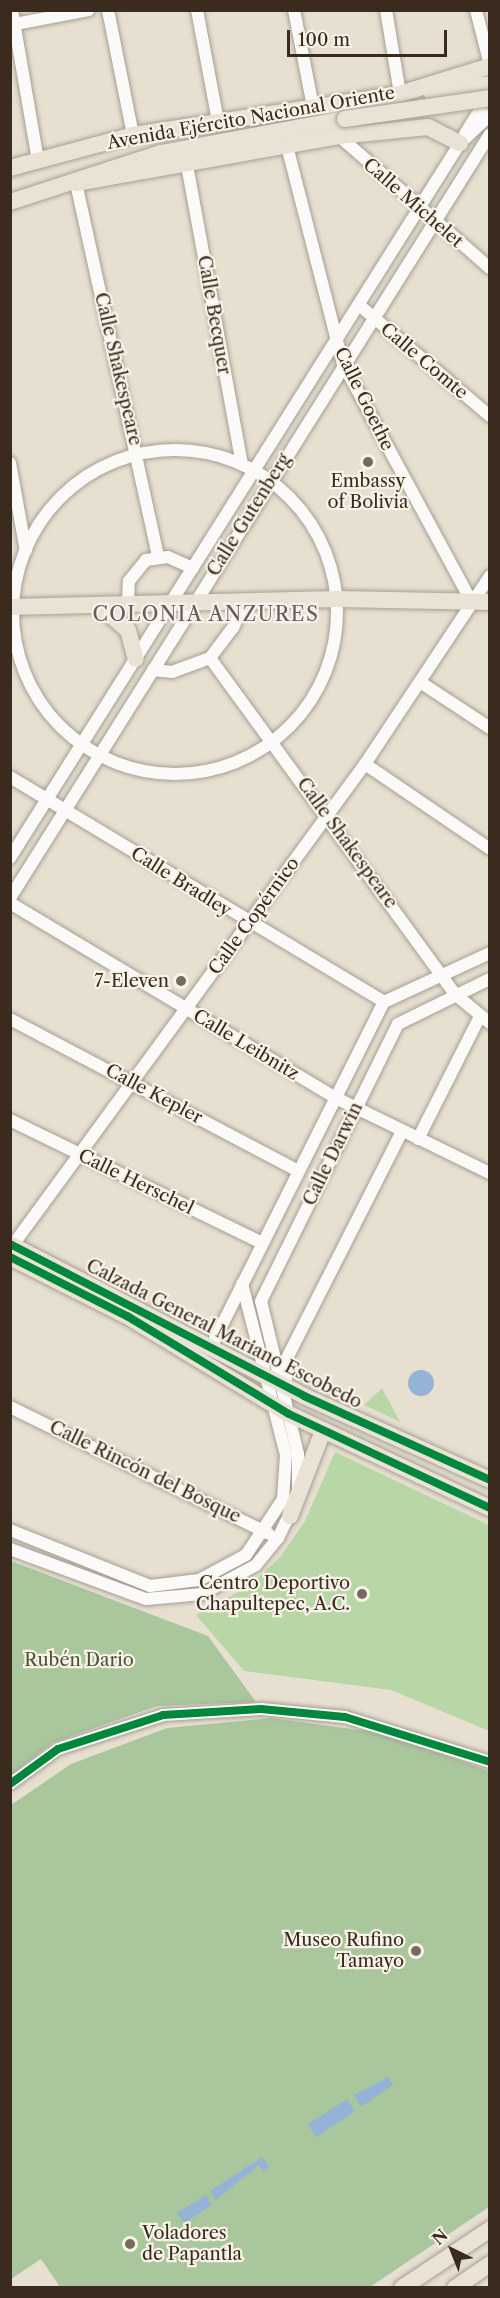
<!DOCTYPE html>
<meta charset="utf-8">
<style>
body{margin:0}
#map{position:relative;width:500px;height:2298px;overflow:hidden;background:#e7e0d0;font-family:"Libre Caslon Text",serif}
div>[style]{position:absolute}
[style*='--x']{left:calc(var(--x)*1px);top:calc(var(--y)*1px);width:calc(var(--w)*1px);rotate:calc(var(--a)*1deg)}
.green>*{inset:0;background:#b9d6a6}
.forest>*{inset:0;background:#a9c69c}
.water>*{inset:0;background:#94b3d7}
.round{border-radius:50%}
.roads{filter:drop-shadow(0 0 2px #a59f95) drop-shadow(0 0 2px #a59f95)}
.minor>*{height:12px;margin:-6px;padding:0 6px;transform-origin:6px;border-radius:6px;background:#fbfaf8}
.minor>.ring{margin:-6px;padding:0;box-sizing:content-box;background:none;border:12px solid #fbfaf8;border-radius:50%}
.major>*{height:16px;margin:-8px;padding:0 8px;transform-origin:8px;border-radius:8px;background:#eae2d5}
.bridges{filter:drop-shadow(0 0 2px #a59f95) drop-shadow(0 0 2px #a59f95)}
.major-bridge>*{height:16px;margin:-8px;padding:0 8px;transform-origin:8px;border-radius:8px;background:#eae2d5}
.cycleway>*{height:8px;margin:-4px;padding:0 4px;transform-origin:4px;border-radius:4px;background:#00873e}
.dots>*{width:16px;height:16px;translate:-50% -50%;box-sizing:border-box;border:3px solid #f7f3e8;border-radius:50%}
span{translate:-50% -50%;white-space:nowrap;text-align:center;line-height:1.15;-webkit-text-stroke:4.5px #f7f3e8;paint-order:stroke}
.street-label{font-size:18px;color:#3b2a1e}
.poi-label{font-size:18px;color:#3b2a1e}
.right{translate:-100% -50%;text-align:right}
.left{translate:0 -50%;text-align:left}
.park-label{font-size:18px;color:#515337}
.neighbourhood-label{font-size:20px;color:#6d575f;letter-spacing:1.5px}
.frame{position:absolute;inset:0;border:12px solid #3b2a1e;pointer-events:none}
.north{position:absolute;left:422px;top:2220px;width:60px;height:60px;-webkit-text-stroke:4px #f7f3e8;paint-order:stroke;rotate:317deg;font-size:16px;font-weight:700;line-height:24px;text-align:center;color:#3b2a1e}
.north::after{content:'';display:block;margin:auto;width:21px;height:27px;background:#3b2a1e;clip-path:polygon(50% 0,100% 100%,50% 72%,0 100%)}
.scale{position:absolute;left:287px;top:30px;width:160px;height:27px;box-sizing:border-box;border:3px solid #3b2a1e;border-top:0;padding-left:8px;font-size:18px;line-height:21px;white-space:nowrap;color:#3b2a1e;-webkit-text-stroke:4px #f7f3e8;paint-order:stroke}
</style>
<div id="map">
<div class="green">
<i style="clip-path:polygon(382px 1388px,400px 1422px,364px 1405px)"></i>
<i style="clip-path:polygon(335px 1452px,489px 1525px,489px 1731px,391px 1690px,244px 1671px,196px 1615px,249px 1586px,280px 1557px,305px 1521px)"></i>
</div>
<div class="forest">
<i style="clip-path:polygon(11px 1561px,208px 1636px,256px 1702px,157px 1706px,52px 1743px,11px 1775px)"></i>
<i style="clip-path:polygon(271px 1718px,381px 1733px,489px 1771px,489px 2207px,370px 2287px,60px 2287px,41px 2259px,11px 2279px,11px 1805px,71px 1764px,167px 1728px)"></i>
</div>
<div class="water">
<i class="round" style="left:408px;top:1370px;width:26px;height:26px"></i>
<i style="clip-path:polygon(388px 2077px,393px 2085px,361px 2107px,354px 2095px)"></i>
<i style="clip-path:polygon(347px 2099px,355px 2111px,316px 2137px,308px 2124px)"></i>
<i style="clip-path:polygon(262px 2157px,269px 2167px,263px 2171px,259px 2165px,216px 2200px,210px 2191px)"></i>
<i style="clip-path:polygon(206px 2195px,212px 2205px,184px 2223px,177px 2213px)"></i>
</div>
<div class="roads">
<div class="minor">
<i style="--x:12;--y:10;--w:152;--a:80.2"></i>
<i style="--x:108;--y:10;--w:127;--a:78.7"></i>
<i style="--x:197;--y:10;--w:113;--a:79.3"></i>
<i style="--x:294;--y:10;--w:99;--a:78.9"></i>
<i style="--x:386;--y:10;--w:85;--a:80.5"></i>
<i style="--x:476;--y:10;--w:57;--a:75.7"></i>
<i style="--x:10;--y:25;--w:80;--a:-10.8"></i>
<i style="--x:465;--y:134;--w:46;--a:-58.4"></i>
<i style="--x:339;--y:136;--w:201;--a:41.2"></i>
<i style="--x:287;--y:146;--w:225;--a:75.6"></i>
<i style="--x:343;--y:364;--w:272;--a:61.6"></i>
<i style="--x:187;--y:165;--w:304;--a:79.6"></i>
<i style="--x:76;--y:183;--w:381;--a:77.6"></i>
<i style="--x:359;--y:305;--w:172;--a:40.3"></i>
<i class="ring" style="left:13px;top:450px;width:312px;height:312px"></i>
<i style="--x:10;--y:463;--w:89;--a:79.7"></i>
<i style="--x:128;--y:604;--w:23;--a:-88"></i>
<i style="--x:129;--y:581;--w:27;--a:-51"></i>
<i style="--x:146;--y:560;--w:22;--a:-8"></i>
<i style="--x:168;--y:557;--w:27;--a:24"></i>
<i style="--x:210;--y:658;--w:417;--a:53.9"></i>
<i style="--x:456;--y:995;--w:44;--a:39.5"></i>
<i style="--x:153;--y:670;--w:19;--a:6"></i>
<i style="--x:172;--y:672;--w:40;--a:-20.2"></i>
<i style="--x:210;--y:658;--w:38;--a:-53"></i>
<i style="--x:233;--y:628;--w:28;--a:-67"></i>
<i style="--x:420;--y:682;--w:84;--a:33.3"></i>
<i style="--x:365;--y:764;--w:151;--a:34.2"></i>
<i style="--x:10;--y:777;--w:436;--a:31"></i>
<i style="--x:10;--y:858;--w:845;--a:-57.81"></i>
<i style="--x:460;--y:143;--w:41;--a:-43"></i>
<i style="--x:10;--y:898;--w:902;--a:-57.86"></i>
<i style="--x:10;--y:903;--w:378;--a:30.9"></i>
<i style="--x:334;--y:1097;--w:174;--a:26"></i>
<i style="--x:10;--y:1019;--w:324;--a:27.8"></i>
<i style="--x:10;--y:1120;--w:280;--a:26"></i>
<i style="--x:418;--y:1139;--w:136;--a:-63.2"></i>
<i style="--x:10;--y:1249;--w:601;--a:-53.8"></i>
<i style="--x:365;--y:764;--w:226;--a:-56.4"></i>
<i style="--x:211;--y:1347;--w:386;--a:-63.4"></i>
<i style="--x:384;--y:1002;--w:117;--a:-24.8"></i>
<i style="--x:286;--y:1380;--w:16;--a:-97"></i>
<i style="--x:284;--y:1364;--w:261;--a:-63.1"></i>
<i style="--x:10;--y:1407;--w:288;--a:26.1"></i>
<i style="--x:298;--y:1487;--w:33;--a:-90"></i>
<i style="--x:298;--y:1454;--w:157;--a:-103.6"></i>
<i style="--x:261;--y:1301;--w:309;--a:-63.7"></i>
<i style="--x:398;--y:1024;--w:102;--a:-26.1"></i>
<i style="--x:10;--y:1530;--w:151;--a:21.8"></i>
<i style="--x:150;--y:1586;--w:49;--a:-7"></i>
<i style="--x:199;--y:1580;--w:53;--a:-28"></i>
<i style="--x:246;--y:1555;--w:67;--a:-56.5"></i>
<i style="--x:283;--y:1499;--w:44;--a:-86.1"></i>
<i style="--x:286;--y:1455;--w:177;--a:-104.4"></i>
<i style="--x:10;--y:1549;--w:145;--a:20.2"></i>
<i style="--x:146;--y:1599;--w:56;--a:-5.1"></i>
<i style="--x:202;--y:1594;--w:61;--a:-28.2"></i>
<i style="--x:256;--y:1565;--w:35;--a:-51"></i>
<i style="--x:278;--y:1538;--w:32;--a:-64"></i>
<i style="--x:10;--y:1784;--w:59;--a:-36.1"></i>
<i style="--x:58;--y:1749;--w:110;--a:-17.9"></i>
<i style="--x:163;--y:1715;--w:98;--a:-3.5"></i>
<i style="--x:261;--y:1709;--w:84;--a:5.4"></i>
<i style="--x:345;--y:1717;--w:152;--a:17.2"></i>
</div>
<div class="major">
<i style="--x:431;--y:92;--w:60;--a:-7.7"></i>
<i style="--x:10;--y:168;--w:127;--a:-15"></i>
<i style="--x:133;--y:135;--w:270;--a:-8.7"></i>
<i style="--x:400;--y:94;--w:94;--a:-17.3"></i>
<i style="--x:76;--y:183;--w:267;--a:-10.1"></i>
<i style="--x:339;--y:136;--w:89;--a:-5.8"></i>
<i style="--x:428;--y:127;--w:36;--a:27"></i>
<i style="--x:10;--y:202;--w:159;--a:-18"></i>
<i style="--x:161;--y:153;--w:187;--a:-10.5"></i>
<i style="--x:99;--y:605;--w:38;--a:41"></i>
<i style="--x:128;--y:630;--w:30;--a:75"></i>
<i style="--x:10;--y:607;--w:328;--a:-1.4"></i>
<i style="--x:338;--y:599;--w:152;--a:1.1"></i>
<i style="--x:10;--y:1244;--w:331;--a:27.3"></i>
<i style="--x:304;--y:1396;--w:204;--a:24.3"></i>
<i style="--x:10;--y:1257;--w:131;--a:26.8"></i>
<i style="--x:127;--y:1316;--w:189;--a:31.2"></i>
<i style="--x:289;--y:1414;--w:222;--a:25.1"></i>
<i style="--x:290;--y:1516;--w:91;--a:-68.8"></i>
<i style="--x:402;--y:2288;--w:106;--a:-33.8"></i>
<i style="--x:455;--y:2288;--w:42;--a:-34.4"></i>
</div>
</div>
<div class="bridges">
<div class="major-bridge">
<i style="--x:345;--y:119;--w:147;--a:-8.2"></i>
</div>
</div>
<div class="cycleway">
<i style="--x:10;--y:1244;--w:331;--a:27.3"></i>
<i style="--x:304;--y:1396;--w:204;--a:24.3"></i>
<i style="--x:10;--y:1257;--w:131;--a:26.8"></i>
<i style="--x:127;--y:1316;--w:189;--a:31.2"></i>
<i style="--x:289;--y:1414;--w:222;--a:25.1"></i>
<i style="--x:10;--y:1784;--w:59;--a:-36.1"></i>
<i style="--x:58;--y:1749;--w:110;--a:-17.9"></i>
<i style="--x:163;--y:1715;--w:98;--a:-3.5"></i>
<i style="--x:261;--y:1709;--w:84;--a:5.4"></i>
<i style="--x:345;--y:1717;--w:152;--a:17.2"></i>
</div>
<div class="dots">
<i style="left:368px;top:462px;background:#776a5c"></i>
<i style="left:181px;top:981px;background:#776a5c"></i>
<i style="left:362px;top:1594px;background:#776a5c"></i>
<i style="left:416px;top:1951px;background:#776a5c"></i>
<i style="left:130px;top:2244px;background:#776a5c"></i>
</div>
<div class="street-label">
<span style="left:251px;top:118px;rotate:-10deg">Avenida Ejército Nacional Oriente</span>
<span style="left:413px;top:203px;rotate:41deg">Calle Michelet</span>
<span style="left:214px;top:315px;rotate:80deg">Calle Becquer</span>
<span style="left:424px;top:361px;rotate:40deg">Calle Comte</span>
<span style="left:118px;top:369px;rotate:77deg">Calle Shakespeare</span>
<span style="left:364px;top:399px;rotate:64deg">Calle Goethe</span>
<span style="left:249px;top:515px;rotate:-58deg">Calle Gutenberg</span>
<span style="left:347px;top:843px;rotate:54deg">Calle Shakespeare</span>
<span style="left:181px;top:882px;rotate:32deg">Calle Bradley</span>
<span style="left:254px;top:916px;rotate:-54deg">Calle Copérnico</span>
<span style="left:246px;top:1045px;rotate:31deg">Calle Leibnitz</span>
<span style="left:154px;top:1094px;rotate:28deg">Calle Kepler</span>
<span style="left:333px;top:1154px;rotate:-64deg">Calle Darwin</span>
<span style="left:136px;top:1182px;rotate:26deg">Calle Herschel</span>
<span style="left:224px;top:1334px;rotate:27deg">Calzada General Mariano Escobedo</span>
<span style="left:145px;top:1472px;rotate:26deg">Calle Rincón del Bosque</span>
</div>
<div class="poi-label">
<span style="left:368px;top:492px">Embassy<br>of Bolivia</span>
<span class="right" style="left:169px;top:981px">7-Eleven</span>
<span class="right" style="left:350px;top:1594px">Centro Deportivo<br>Chapultepec, A.C.</span>
<span class="right" style="left:404px;top:1951px">Museo Rufino<br>Tamayo</span>
<span class="left" style="left:142px;top:2244px">Voladores<br>de Papantla</span>
</div>
<div class="park-label">
<span style="left:79px;top:1660px">Rubén Dario</span>
</div>
<div class="neighbourhood-label">
<span style="left:206px;top:614px">COLONIA ANZURES</span>
</div>
<div class="frame"></div>
<div class="north">N</div>
<div class="scale">100 m</div>
</div>
